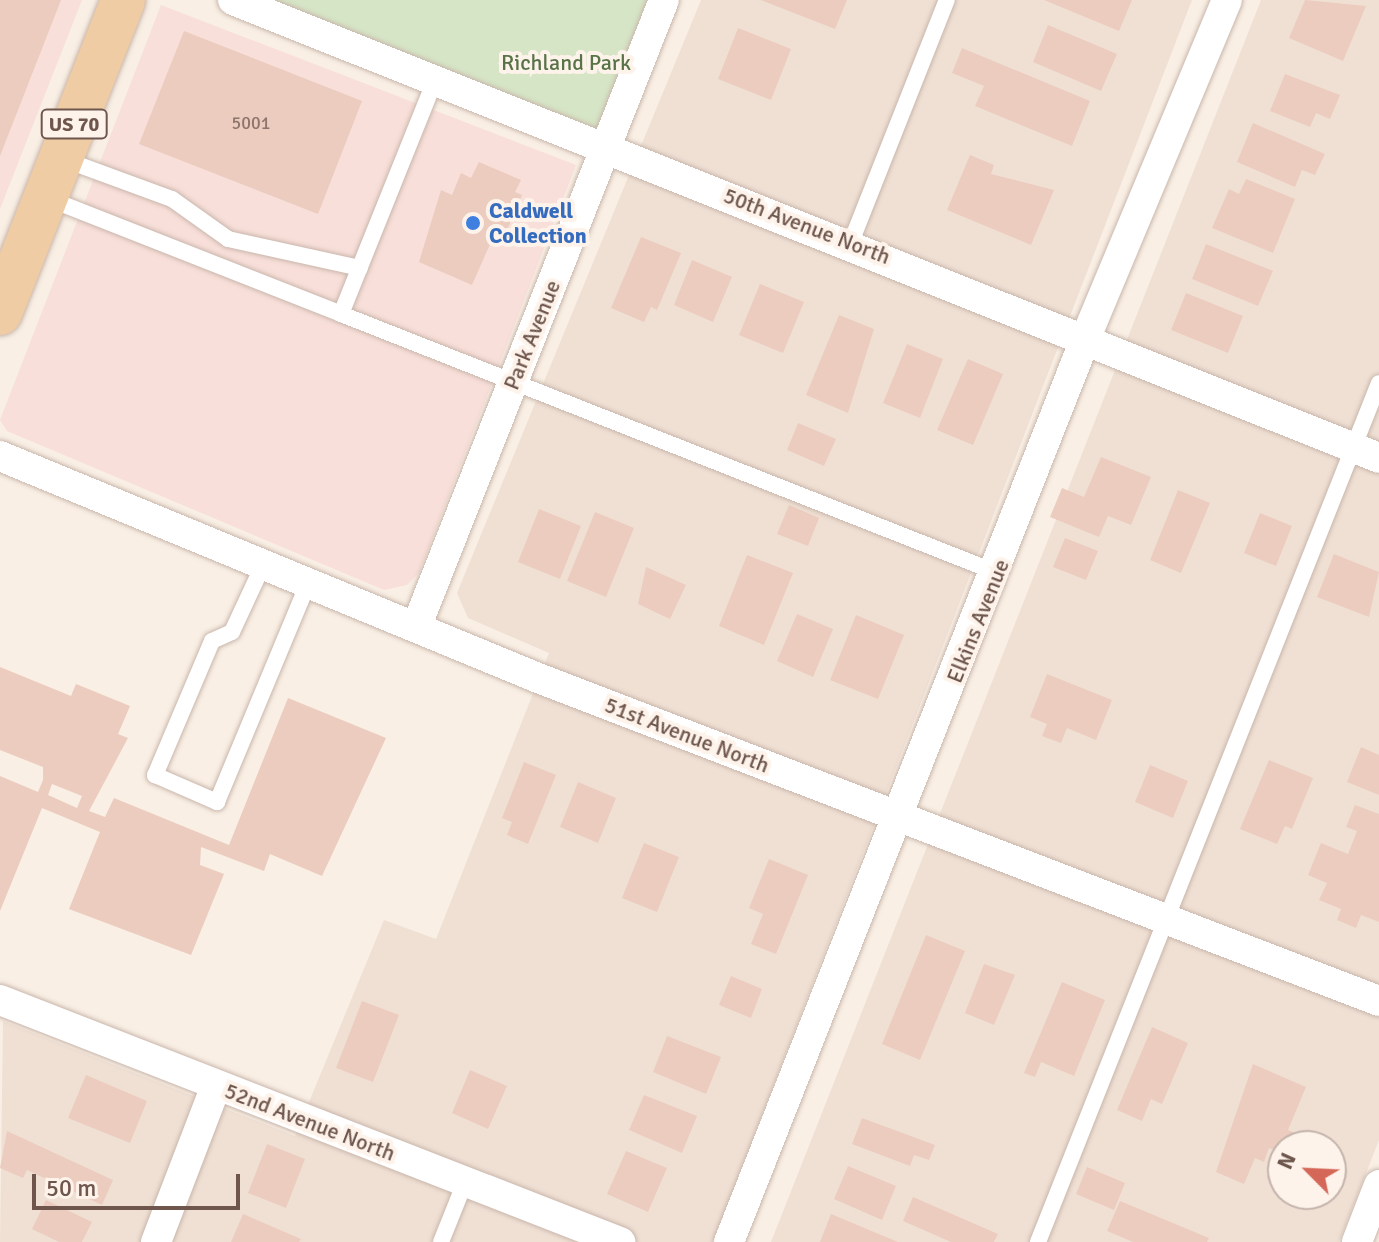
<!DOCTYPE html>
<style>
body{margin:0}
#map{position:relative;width:1379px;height:1242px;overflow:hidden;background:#f9efe4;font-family:Signika,sans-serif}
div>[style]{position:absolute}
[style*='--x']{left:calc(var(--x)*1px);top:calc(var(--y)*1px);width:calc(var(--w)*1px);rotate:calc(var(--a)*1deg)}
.residential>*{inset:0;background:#f0e0d4}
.commercial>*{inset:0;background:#f8dfd9}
.green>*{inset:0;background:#d5e5c5}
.building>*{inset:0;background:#ebccbf}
.roads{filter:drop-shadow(0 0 2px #c9b6ac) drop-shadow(0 0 2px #c9b6ac)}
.service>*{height:16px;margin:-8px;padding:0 8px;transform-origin:8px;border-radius:8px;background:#fff}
.minor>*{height:30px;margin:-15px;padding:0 15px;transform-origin:15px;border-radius:15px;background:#fff}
.primary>*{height:44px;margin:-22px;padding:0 22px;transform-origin:22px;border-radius:22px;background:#f0cca4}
.dots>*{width:22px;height:22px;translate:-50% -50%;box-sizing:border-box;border:4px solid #fdf3ea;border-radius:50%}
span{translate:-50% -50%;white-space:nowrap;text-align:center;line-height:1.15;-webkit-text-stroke:8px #fdf3ea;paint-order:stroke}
.number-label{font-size:18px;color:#8e746a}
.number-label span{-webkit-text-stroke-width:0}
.shield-label span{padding:2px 6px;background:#fdf3ea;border:2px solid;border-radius:6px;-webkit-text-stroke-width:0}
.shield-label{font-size:20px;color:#6f564d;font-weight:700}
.park-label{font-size:22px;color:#587347}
.shop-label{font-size:22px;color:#366cbe;font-weight:700}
.left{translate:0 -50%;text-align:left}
.street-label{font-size:22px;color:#6f564d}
.north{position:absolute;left:1267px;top:1130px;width:80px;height:80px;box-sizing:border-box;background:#fdf3ea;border:2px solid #c4b4ab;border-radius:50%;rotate:294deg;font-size:22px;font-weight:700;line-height:32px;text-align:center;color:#6f564d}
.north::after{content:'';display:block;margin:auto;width:28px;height:36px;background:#d56758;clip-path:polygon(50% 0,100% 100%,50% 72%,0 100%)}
.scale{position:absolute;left:32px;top:1174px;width:208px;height:36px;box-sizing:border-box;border:4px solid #6f564d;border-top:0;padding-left:10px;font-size:24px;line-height:28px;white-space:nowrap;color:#6f564d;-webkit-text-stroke:6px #fdf3ea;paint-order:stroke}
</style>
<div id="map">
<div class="residential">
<i style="clip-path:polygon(701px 0,1192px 0,713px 1242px,0 1242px,3px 1021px,295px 1136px,384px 920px,436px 939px,549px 653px,468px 618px,457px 593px)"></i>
<i style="clip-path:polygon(evenodd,1261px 0,1379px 0,1379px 1140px,1339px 1242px,771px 1242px,1261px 0,1283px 1146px,1331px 1146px,1331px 1194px,1283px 1194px,1283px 1146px)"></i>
</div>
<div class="commercial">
<i style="clip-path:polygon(0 0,82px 0,0 209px)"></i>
<i style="clip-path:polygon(161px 5px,576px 165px,419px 573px,407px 585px,384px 590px,7px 431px,0 420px)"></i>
</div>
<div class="green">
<i style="clip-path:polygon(231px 0,664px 0,606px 147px)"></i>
</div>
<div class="building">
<i style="clip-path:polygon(0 0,61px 0,0 156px)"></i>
<i style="clip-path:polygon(761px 0,847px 0,835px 29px)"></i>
<i style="clip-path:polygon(1044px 0,1132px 0,1119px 31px)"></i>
<i style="clip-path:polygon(1305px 0,1366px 6px,1343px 61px,1289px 38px)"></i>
<i style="clip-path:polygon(1048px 25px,1117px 54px,1101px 91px,1033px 62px)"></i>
<i style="clip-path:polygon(738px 28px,791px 49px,771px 100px,718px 79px)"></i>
<i style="clip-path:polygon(184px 31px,362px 101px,318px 214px,139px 144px)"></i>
<i style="clip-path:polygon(962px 48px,1090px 101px,1072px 146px,975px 106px,984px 86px,952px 73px)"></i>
<i style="clip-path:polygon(1285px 74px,1340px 95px,1330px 119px,1316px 113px,1310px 127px,1270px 111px)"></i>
<i style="clip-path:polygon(1253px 123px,1325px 154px,1315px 175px,1302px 170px,1295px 187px,1237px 162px)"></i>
<i style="clip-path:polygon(970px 155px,994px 165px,991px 174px,1054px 190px,1031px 245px,947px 210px)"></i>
<i style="clip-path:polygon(479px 162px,521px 180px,515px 192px,522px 195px,507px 230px,498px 226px,472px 285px,419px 262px,441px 190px,452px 195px,461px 173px,471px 178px)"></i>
<i style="clip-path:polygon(1246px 179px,1295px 199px,1273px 253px,1212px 228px,1229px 189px,1239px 194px)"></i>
<i style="clip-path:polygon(641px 237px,681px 253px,657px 310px,651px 307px,644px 322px,611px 308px)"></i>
<i style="clip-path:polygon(1206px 244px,1273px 271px,1258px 306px,1192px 279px)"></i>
<i style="clip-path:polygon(692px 260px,732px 277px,713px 322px,674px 305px)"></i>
<i style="clip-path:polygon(760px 284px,804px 302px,783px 353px,739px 335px)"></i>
<i style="clip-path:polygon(1186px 293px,1243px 316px,1228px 353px,1171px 330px)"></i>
<i style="clip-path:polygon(839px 315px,874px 329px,848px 413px,806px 395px)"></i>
<i style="clip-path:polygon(907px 344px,943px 359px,920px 418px,883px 403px)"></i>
<i style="clip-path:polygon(968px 359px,1003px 374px,973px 445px,937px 430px)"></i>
<i style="clip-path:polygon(798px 423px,836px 439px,824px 466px,787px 450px)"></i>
<i style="clip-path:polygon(1101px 457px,1151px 477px,1131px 525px,1108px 516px,1099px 537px,1050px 517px,1062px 488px,1084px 497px)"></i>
<i style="clip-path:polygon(1178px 490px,1210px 503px,1181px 573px,1150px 560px)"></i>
<i style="clip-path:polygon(789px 505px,819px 518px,808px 546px,777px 534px)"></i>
<i style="clip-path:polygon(539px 509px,581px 526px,560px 579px,518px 562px)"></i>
<i style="clip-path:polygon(595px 512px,634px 528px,606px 597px,567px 581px)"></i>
<i style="clip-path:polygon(1260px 513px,1292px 526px,1276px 566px,1244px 553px)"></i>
<i style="clip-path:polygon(1065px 538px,1098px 551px,1086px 580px,1053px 567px)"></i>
<i style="clip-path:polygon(1334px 554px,1379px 572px,1369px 617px,1317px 597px)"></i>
<i style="clip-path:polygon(747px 555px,793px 573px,764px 645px,719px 626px)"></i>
<i style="clip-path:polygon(646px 567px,686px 585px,670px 619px,638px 604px)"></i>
<i style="clip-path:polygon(797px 614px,833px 629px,813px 677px,777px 661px)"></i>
<i style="clip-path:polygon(856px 615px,904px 635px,878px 699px,830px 680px)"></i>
<i style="clip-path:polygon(evenodd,0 667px,71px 696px,76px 684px,130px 706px,118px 734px,128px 738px,89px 811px,105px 817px,114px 798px,229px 845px,288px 698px,386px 738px,322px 876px,270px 854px,264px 871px,201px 847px,200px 865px,224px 874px,191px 955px,69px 909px,100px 832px,42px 808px,0 911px,0 776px,38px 792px,43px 780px,43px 767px,0 750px,0 667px,52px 784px,82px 796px,77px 808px,48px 795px,52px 784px)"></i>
<i style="clip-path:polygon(1047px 674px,1112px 700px,1096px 740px,1067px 728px,1061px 743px,1042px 736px,1047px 724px,1030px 717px)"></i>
<i style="clip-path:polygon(1361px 747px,1379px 755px,1379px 795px,1347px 782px)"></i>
<i style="clip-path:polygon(1269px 760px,1313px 778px,1292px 829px,1285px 826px,1277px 844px,1240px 829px)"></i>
<i style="clip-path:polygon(524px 762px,556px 775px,528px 844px,507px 835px,512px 822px,502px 818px)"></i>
<i style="clip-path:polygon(1150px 765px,1188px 781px,1173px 818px,1135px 802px)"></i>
<i style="clip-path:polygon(578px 782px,616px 798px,598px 843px,560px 827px)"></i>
<i style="clip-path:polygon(1355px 805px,1379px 814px,1379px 922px,1361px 915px,1356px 928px,1337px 920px,1341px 909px,1319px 900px,1327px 883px,1308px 875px,1321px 843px,1348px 854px,1357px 831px,1346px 827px)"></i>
<i style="clip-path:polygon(644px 843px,679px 857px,657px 912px,622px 898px)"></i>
<i style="clip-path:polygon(769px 859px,808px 875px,776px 954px,751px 944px,763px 914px,749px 908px)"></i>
<i style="clip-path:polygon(926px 935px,965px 951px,920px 1060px,882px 1044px)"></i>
<i style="clip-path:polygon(984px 964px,1015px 975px,994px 1025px,965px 1013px)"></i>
<i style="clip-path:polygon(731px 976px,762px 989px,751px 1018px,719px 1005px)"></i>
<i style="clip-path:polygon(1062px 982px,1105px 1000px,1074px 1076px,1041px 1062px,1035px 1077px,1024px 1073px)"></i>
<i style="clip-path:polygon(362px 1001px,399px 1015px,373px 1082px,336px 1068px)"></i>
<i style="clip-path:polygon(1152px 1027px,1188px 1043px,1162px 1104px,1151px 1099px,1142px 1121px,1117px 1110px)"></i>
<i style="clip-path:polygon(667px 1036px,721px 1057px,706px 1094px,653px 1072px)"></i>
<i style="clip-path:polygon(1253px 1064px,1306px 1087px,1288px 1130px,1302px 1136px,1297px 1146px,1283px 1146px,1283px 1154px,1269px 1148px,1264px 1162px,1255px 1158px,1244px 1184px,1216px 1172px)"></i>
<i style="clip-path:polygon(470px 1070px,507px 1086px,488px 1129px,452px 1113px)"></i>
<i style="clip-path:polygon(86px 1075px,147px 1101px,130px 1143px,68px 1118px)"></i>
<i style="clip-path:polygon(644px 1095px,697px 1116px,682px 1153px,629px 1130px)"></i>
<i style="clip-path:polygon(862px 1118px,935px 1145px,929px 1160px,914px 1155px,910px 1166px,852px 1144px)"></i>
<i style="clip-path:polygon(7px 1131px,113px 1180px,102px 1205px,27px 1170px,23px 1178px,0 1168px)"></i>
<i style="clip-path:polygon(267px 1144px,305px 1159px,286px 1208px,248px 1193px)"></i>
<i style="clip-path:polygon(626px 1151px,667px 1168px,648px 1212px,607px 1194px)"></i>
<i style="clip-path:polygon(848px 1166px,896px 1186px,882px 1220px,834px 1199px)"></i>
<i style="clip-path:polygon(1087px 1167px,1125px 1183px,1114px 1210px,1076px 1194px)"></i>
<i style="clip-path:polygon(913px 1197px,998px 1234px,994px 1242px,951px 1242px,903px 1221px)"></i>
<i style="clip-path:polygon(46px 1200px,92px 1222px,82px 1242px,59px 1242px,32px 1229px)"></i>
<i style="clip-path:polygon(1120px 1201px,1209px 1238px,1207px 1242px,1133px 1242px,1107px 1231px)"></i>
<i style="clip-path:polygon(243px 1214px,301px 1239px,299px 1242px,231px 1242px)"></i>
<i style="clip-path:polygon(831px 1214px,898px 1242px,820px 1242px)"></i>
</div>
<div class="roads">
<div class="service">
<i style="--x:63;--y:159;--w:116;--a:20.2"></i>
<i style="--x:172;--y:199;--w:69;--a:35.5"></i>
<i style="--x:228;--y:239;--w:135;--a:12.4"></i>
<i style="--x:47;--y:198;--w:316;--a:21.5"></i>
<i style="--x:341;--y:314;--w:252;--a:-68.1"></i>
<i style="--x:851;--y:242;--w:260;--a:-68.4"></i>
<i style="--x:341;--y:314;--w:706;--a:21.52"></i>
<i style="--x:264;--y:563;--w:76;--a:114.9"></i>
<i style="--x:232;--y:632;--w:22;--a:156"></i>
<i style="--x:212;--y:641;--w:146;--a:113"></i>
<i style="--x:155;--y:775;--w:68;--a:23.5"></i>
<i style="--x:217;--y:802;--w:239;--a:-67.4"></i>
<i style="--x:441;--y:1242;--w:65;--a:-68.2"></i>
<i style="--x:1038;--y:1242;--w:924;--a:-68.35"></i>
</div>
<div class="minor">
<i style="--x:233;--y:0;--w:1234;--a:21.78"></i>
<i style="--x:0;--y:456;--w:582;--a:22.42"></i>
<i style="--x:538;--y:678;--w:901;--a:21.01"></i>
<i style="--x:417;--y:625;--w:672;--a:-68.44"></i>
<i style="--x:0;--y:1000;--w:666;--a:21.32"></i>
<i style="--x:156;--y:1242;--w:167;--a:-69"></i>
<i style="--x:729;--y:1242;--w:973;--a:-68.47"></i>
<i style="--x:1086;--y:337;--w:365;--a:-67.3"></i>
<i style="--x:1357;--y:1242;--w:61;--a:-68.9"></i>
</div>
<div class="primary">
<i style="--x:0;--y:313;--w:336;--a:-68.5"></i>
</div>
</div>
<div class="dots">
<i style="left:473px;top:223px;background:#3f7fe0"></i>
</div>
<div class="number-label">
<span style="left:251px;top:123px">5001</span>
</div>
<div class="shield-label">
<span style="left:74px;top:124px">US 70</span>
</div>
<div class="park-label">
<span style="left:566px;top:63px">Richland Park</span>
</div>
<div class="shop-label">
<span class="left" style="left:489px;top:223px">Caldwell<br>Collection</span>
</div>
<div class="street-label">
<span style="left:807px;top:226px;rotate:21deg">50th Avenue North</span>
<span style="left:532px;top:335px;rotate:-68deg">Park Avenue</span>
<span style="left:978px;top:621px;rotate:-68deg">Elkins Avenue</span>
<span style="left:687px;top:735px;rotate:21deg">51st Avenue North</span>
<span style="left:310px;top:1122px;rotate:21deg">52nd Avenue North</span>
</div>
<div class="north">N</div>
<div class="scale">50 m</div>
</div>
